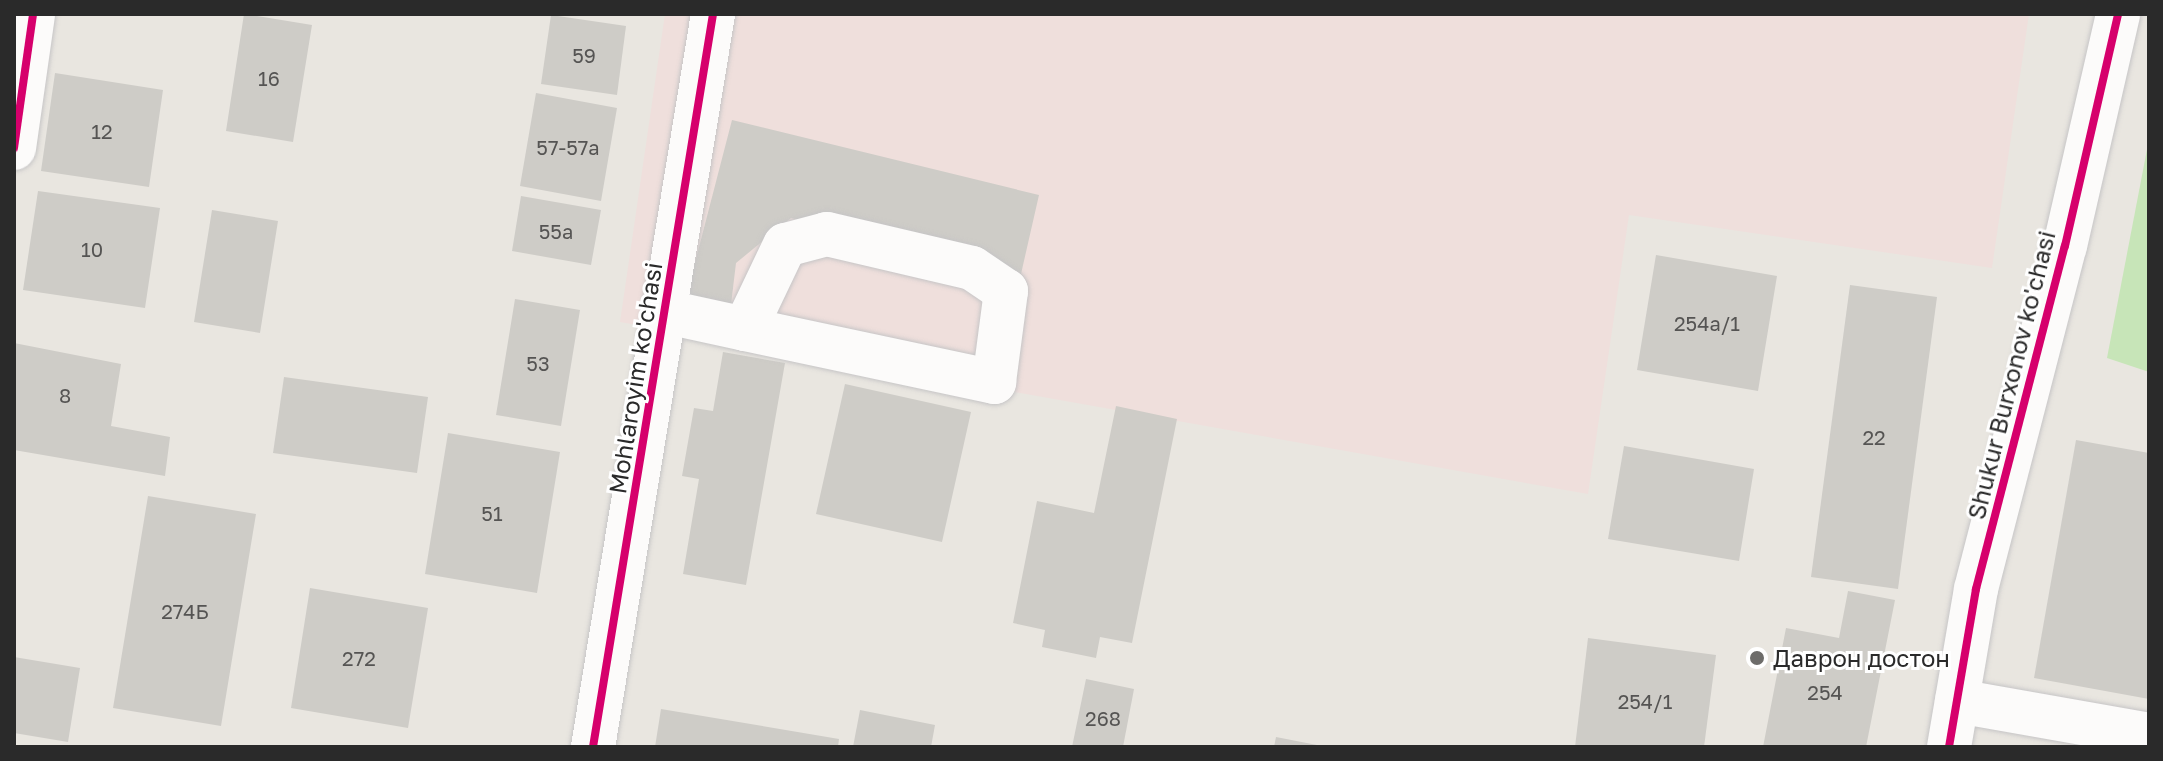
<!DOCTYPE html>
<meta charset="utf-8">
<style>
body{margin:0}
#map{position:relative;width:2163px;height:761px;overflow:hidden;background:#e9e6e0;font-family:"Golos Text",sans-serif}
div>[style]{position:absolute}
[style*='--x']{left:calc(var(--x)*1px);top:calc(var(--y)*1px);width:calc(var(--w)*1px);rotate:calc(var(--a)*1deg)}
.medical>*{inset:0;background:#efdfdc}
.green>*{inset:0;background:#c7e5b8}
.building>*{inset:0;background:#ceccc7}
.roads{filter:drop-shadow(0 0 2px #c6c5c6) drop-shadow(0 0 2px #c6c5c6)}
.minor>*{height:44px;margin:-22px;padding:0 22px;transform-origin:22px;border-radius:22px;background:#fcfbfa}
.cycleway>*{height:8px;margin:-4px;padding:0 4px;transform-origin:4px;border-radius:4px;background:#d6006c}
.dots>*{width:22px;height:22px;translate:-50% -50%;box-sizing:border-box;border:4px solid #fff;border-radius:50%}
span{translate:-50% -50%;white-space:nowrap;text-align:center;line-height:1.15;-webkit-text-stroke:6px #fff;paint-order:stroke}
.number-label{font-size:20px;color:#555453}
.number-label span{-webkit-text-stroke-width:0}
.street-label{font-size:24px;color:#2a2a2a}
.poi-label{font-size:24px;color:#2a2a2a}
.left{translate:0 -50%;text-align:left}
.frame{position:absolute;inset:0;border:16px solid #2a2a2a;pointer-events:none}
</style>
<div id="map">
<div class="medical">
<i style="clip-path:polygon(665px 14px,2029px 14px,1992px 268px,1629px 215px,1588px 494px,620px 322px)"></i>
</div>
<div class="green">
<i style="clip-path:polygon(2149px 139px,2149px 372px,2107px 358px)"></i>
</div>
<div class="building">
<i style="clip-path:polygon(244px 14px,312px 25px,293px 142px,226px 131px)"></i>
<i style="clip-path:polygon(551px 15px,626px 26px,617px 95px,541px 84px)"></i>
<i style="clip-path:polygon(55px 73px,163px 90px,149px 187px,41px 171px)"></i>
<i style="clip-path:polygon(536px 93px,617px 108px,601px 201px,520px 186px)"></i>
<i style="clip-path:polygon(732px 120px,1039px 195px,1021px 274px,791px 218px,736px 263px,730px 313px,684px 305px)"></i>
<i style="clip-path:polygon(38px 191px,160px 208px,145px 308px,23px 290px)"></i>
<i style="clip-path:polygon(521px 196px,601px 210px,591px 265px,512px 251px)"></i>
<i style="clip-path:polygon(212px 210px,278px 221px,260px 333px,194px 322px)"></i>
<i style="clip-path:polygon(1656px 255px,1777px 276px,1758px 391px,1637px 370px)"></i>
<i style="clip-path:polygon(1850px 285px,1937px 297px,1898px 589px,1811px 577px)"></i>
<i style="clip-path:polygon(515px 299px,580px 310px,561px 426px,496px 415px)"></i>
<i style="clip-path:polygon(14px 343px,121px 364px,111px 426px,170px 437px,165px 476px,14px 450px)"></i>
<i style="clip-path:polygon(723px 352px,785px 363px,746px 585px,683px 574px,699px 479px,682px 476px,694px 408px,713px 411px)"></i>
<i style="clip-path:polygon(284px 377px,428px 397px,417px 473px,273px 453px)"></i>
<i style="clip-path:polygon(845px 384px,971px 412px,942px 542px,816px 514px)"></i>
<i style="clip-path:polygon(1116px 406px,1177px 419px,1132px 643px,1100px 637px,1096px 658px,1042px 647px,1045px 630px,1013px 623px,1037px 501px,1094px 513px)"></i>
<i style="clip-path:polygon(448px 433px,560px 452px,537px 593px,425px 574px)"></i>
<i style="clip-path:polygon(2076px 440px,2149px 453px,2149px 699px,2034px 678px)"></i>
<i style="clip-path:polygon(1624px 446px,1754px 469px,1739px 561px,1608px 539px)"></i>
<i style="clip-path:polygon(148px 496px,256px 514px,221px 726px,113px 708px)"></i>
<i style="clip-path:polygon(310px 588px,428px 608px,408px 728px,291px 708px)"></i>
<i style="clip-path:polygon(1848px 591px,1895px 600px,1866px 747px,1763px 747px,1786px 628px,1839px 638px)"></i>
<i style="clip-path:polygon(1588px 638px,1716px 655px,1704px 747px,1575px 747px)"></i>
<i style="clip-path:polygon(14px 657px,80px 668px,68px 742px,14px 733px)"></i>
<i style="clip-path:polygon(1086px 679px,1134px 689px,1123px 747px,1072px 747px)"></i>
<i style="clip-path:polygon(661px 709px,839px 739px,838px 747px,655px 747px)"></i>
<i style="clip-path:polygon(860px 710px,935px 725px,931px 747px,853px 747px)"></i>
<i style="clip-path:polygon(1276px 737px,1322px 746px,1322px 747px,1274px 747px)"></i>
</div>
<div class="roads">
<div class="minor">
<i style="--x:14;--y:148;--w:135;--a:-81.9"></i>
<i style="--x:667;--y:312;--w:80;--a:12.3"></i>
<i style="--x:745;--y:329;--w:255;--a:12"></i>
<i style="--x:994;--y:382;--w:92;--a:-82.5"></i>
<i style="--x:1006;--y:291;--w:41;--a:-145.9"></i>
<i style="--x:972;--y:268;--w:149;--a:-166.8"></i>
<i style="--x:827;--y:234;--w:43;--a:165.3"></i>
<i style="--x:785;--y:245;--w:93;--a:115.5"></i>
<i style="--x:1957;--y:701;--w:195;--a:10"></i>
<i style="--x:593;--y:747;--w:743;--a:-80.7"></i>
<i style="--x:1949;--y:747;--w:160;--a:-80.3"></i>
<i style="--x:1976;--y:589;--w:354;--a:-75.5"></i>
<i style="--x:2065;--y:246;--w:238;--a:-77.1"></i>
</div>
</div>
<div class="cycleway">
<i style="--x:14;--y:148;--w:135;--a:-81.9"></i>
<i style="--x:593;--y:747;--w:743;--a:-80.7"></i>
<i style="--x:1949;--y:747;--w:160;--a:-80.3"></i>
<i style="--x:1976;--y:589;--w:354;--a:-75.5"></i>
<i style="--x:2065;--y:246;--w:238;--a:-77.1"></i>
</div>
<div class="dots">
<i style="left:1757px;top:658px;background:#6d6c6a"></i>
</div>
<div class="number-label">
<span style="left:584px;top:55px">59</span>
<span style="left:269px;top:78px">16</span>
<span style="left:102px;top:131px">12</span>
<span style="left:568px;top:147px">57-57a</span>
<span style="left:556px;top:231px">55a</span>
<span style="left:92px;top:249px">10</span>
<span style="left:1707px;top:323px">254a/1</span>
<span style="left:538px;top:363px">53</span>
<span style="left:65px;top:395px">8</span>
<span style="left:1874px;top:437px">22</span>
<span style="left:492px;top:513px">51</span>
<span style="left:185px;top:611px">274Б</span>
<span style="left:359px;top:658px">272</span>
<span style="left:1825px;top:692px">254</span>
<span style="left:1645px;top:701px">254/1</span>
<span style="left:1103px;top:718px">268</span>
</div>
<div class="street-label">
<span style="left:2011px;top:375px;rotate:-76deg">Shukur Burxonov ko'chasi</span>
<span style="left:635px;top:378px;rotate:-81deg">Mohlaroyim ko'chasi</span>
</div>
<div class="poi-label">
<span class="left" style="left:1773px;top:658px">Даврон достон</span>
</div>
<div class="frame"></div>
</div>
